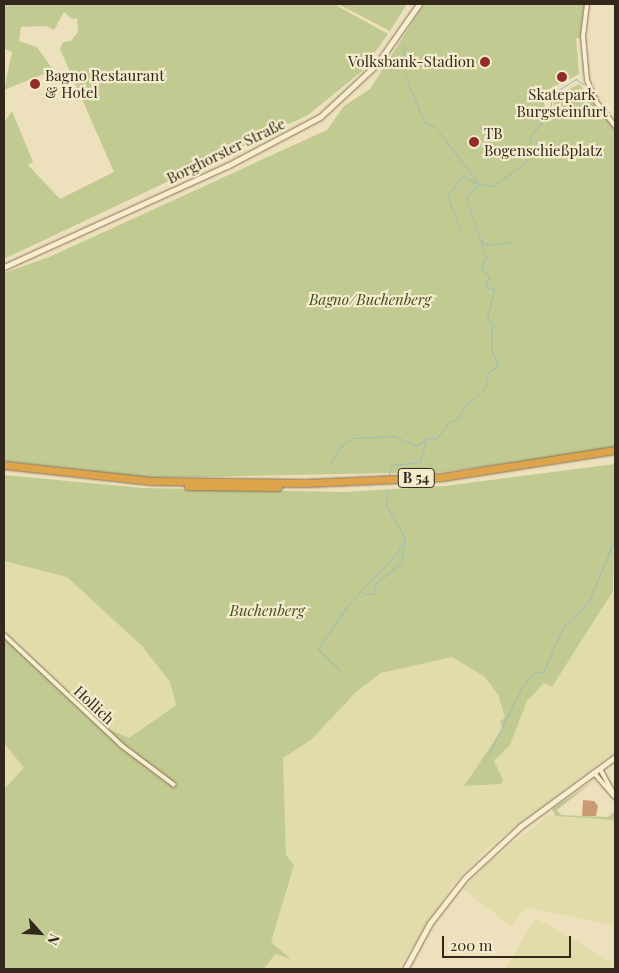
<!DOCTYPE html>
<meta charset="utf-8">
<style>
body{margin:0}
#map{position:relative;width:619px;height:973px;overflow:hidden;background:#ede0bc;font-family:"Playfair Display",serif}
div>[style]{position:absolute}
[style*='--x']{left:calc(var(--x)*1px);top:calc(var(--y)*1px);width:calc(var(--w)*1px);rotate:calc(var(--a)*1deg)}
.farmland>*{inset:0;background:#e2dcaa}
.green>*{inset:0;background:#c0ca91}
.stream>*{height:1px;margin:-0.5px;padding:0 0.5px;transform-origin:0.5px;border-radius:0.5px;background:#a0beb6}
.building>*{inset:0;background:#ca9b72}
.roads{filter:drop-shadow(0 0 1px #847156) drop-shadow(0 0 1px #847156)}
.street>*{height:4px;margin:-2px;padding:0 2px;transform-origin:2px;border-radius:2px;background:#f8eecf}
.secondary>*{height:5px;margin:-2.5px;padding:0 2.5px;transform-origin:2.5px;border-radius:2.5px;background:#f8eecf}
.highway>*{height:7px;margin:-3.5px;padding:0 3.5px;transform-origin:3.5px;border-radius:3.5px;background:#dda44c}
.dots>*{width:14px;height:14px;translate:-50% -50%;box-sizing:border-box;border:2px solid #f4eacc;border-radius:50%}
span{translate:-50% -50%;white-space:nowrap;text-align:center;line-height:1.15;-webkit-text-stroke:4.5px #f4eacc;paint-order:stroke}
.shield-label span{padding:1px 4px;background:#f4eacc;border:1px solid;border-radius:4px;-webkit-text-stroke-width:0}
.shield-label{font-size:14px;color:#33281b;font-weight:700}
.poi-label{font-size:15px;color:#33281b}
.right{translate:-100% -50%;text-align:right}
.left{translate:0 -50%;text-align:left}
.street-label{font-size:15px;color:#33281b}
.park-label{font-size:15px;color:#424f22;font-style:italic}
.frame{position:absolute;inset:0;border:5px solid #33281b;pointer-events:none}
.north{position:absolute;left:15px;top:908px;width:50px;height:50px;-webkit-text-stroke:4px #f4eacc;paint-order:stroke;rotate:116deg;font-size:14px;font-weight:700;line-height:20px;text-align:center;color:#33281b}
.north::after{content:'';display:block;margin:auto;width:18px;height:22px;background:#33281b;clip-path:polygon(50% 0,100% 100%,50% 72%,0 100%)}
.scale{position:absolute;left:442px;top:936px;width:129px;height:22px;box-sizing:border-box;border:2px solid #33281b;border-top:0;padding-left:6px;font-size:15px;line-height:18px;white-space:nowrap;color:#33281b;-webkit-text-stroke:4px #f4eacc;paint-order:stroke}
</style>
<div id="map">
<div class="farmland">
<i style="clip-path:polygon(4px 561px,67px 577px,142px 646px,170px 682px,176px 705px,129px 738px,105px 727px,38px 670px,4px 633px)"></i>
<i style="clip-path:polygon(615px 578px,615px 751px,486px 850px,453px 884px,398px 969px,264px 969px,275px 954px,289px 957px,271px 942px,294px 865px,286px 855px,283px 758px,311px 740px,356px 692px,382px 673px,452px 657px,485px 677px,498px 695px,505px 718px,503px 728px,464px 786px,501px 784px,503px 779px,494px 761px,510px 745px,526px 701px,544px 683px,552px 687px,613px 591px)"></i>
<i style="clip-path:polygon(4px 743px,24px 768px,4px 789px)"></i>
<i style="clip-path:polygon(549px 815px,615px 820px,615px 926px,526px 907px,511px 926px,463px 889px,488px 863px)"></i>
<i style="clip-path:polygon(536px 918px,613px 963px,611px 969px,505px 969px)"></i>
</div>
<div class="green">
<i style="clip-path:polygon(4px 4px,334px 4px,388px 34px,361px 72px,308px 115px,4px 259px,4px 123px,12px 111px,33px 162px,28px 165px,60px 199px,114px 172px,60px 49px,63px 42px,71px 41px,78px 32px,77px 18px,72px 19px,64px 12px,54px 30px,47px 26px,21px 27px,19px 41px,37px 47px,53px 70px,4px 90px,12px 52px,4px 49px)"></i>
<i style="clip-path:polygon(338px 4px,407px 4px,390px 31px)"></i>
<i style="clip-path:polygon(424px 4px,584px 4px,580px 38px,576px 38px,579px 74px,547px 90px,544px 102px,547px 121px,551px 121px,555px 97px,579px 84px,615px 129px,615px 449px,442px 472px,150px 478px,4px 461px,4px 273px,49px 257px,327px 130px,344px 106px,370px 89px)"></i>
<i style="clip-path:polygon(615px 464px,613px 591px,552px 687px,544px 683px,527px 701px,510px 745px,494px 761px,503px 779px,501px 784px,464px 786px,503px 728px,500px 722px,505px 717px,498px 695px,485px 677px,452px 657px,381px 673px,356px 692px,311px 740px,283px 758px,286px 855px,294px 865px,271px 942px,291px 959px,275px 954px,264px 969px,4px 969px,4px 789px,24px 768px,4px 743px,4px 633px,38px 670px,105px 727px,129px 738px,176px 705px,170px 682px,142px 646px,67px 577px,4px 561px,4px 475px,142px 488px,344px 492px,445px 486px)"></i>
<i style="clip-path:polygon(594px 781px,557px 810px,561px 815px,608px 817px,615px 811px,615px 820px,556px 816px,553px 812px,552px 809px)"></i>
</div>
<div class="stream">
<i style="--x:403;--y:43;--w:30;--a:86"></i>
<i style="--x:406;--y:77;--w:48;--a:68.2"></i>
<i style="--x:424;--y:122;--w:11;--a:27"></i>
<i style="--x:438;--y:131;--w:67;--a:52.3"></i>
<i style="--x:460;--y:229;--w:36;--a:-111"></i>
<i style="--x:447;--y:195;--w:25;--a:-50"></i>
<i style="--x:463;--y:176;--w:17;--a:31"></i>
<i style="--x:481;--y:240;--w:7;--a:45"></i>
<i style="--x:486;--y:245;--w:26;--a:-7"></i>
<i style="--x:330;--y:464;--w:22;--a:-58"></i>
<i style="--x:342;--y:445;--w:12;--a:-35"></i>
<i style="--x:352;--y:438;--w:42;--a:-2.7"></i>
<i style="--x:394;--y:436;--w:24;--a:24"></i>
<i style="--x:416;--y:446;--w:12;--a:-35"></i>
<i style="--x:389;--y:476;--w:11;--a:-80"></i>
<i style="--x:391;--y:465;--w:29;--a:-6"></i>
<i style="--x:420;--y:462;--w:25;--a:-74"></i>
<i style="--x:427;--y:438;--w:9;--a:6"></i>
<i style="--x:436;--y:439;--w:21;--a:-53"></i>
<i style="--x:449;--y:422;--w:7;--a:-16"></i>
<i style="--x:456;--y:420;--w:15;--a:-58"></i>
<i style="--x:464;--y:407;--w:28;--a:-42"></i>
<i style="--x:485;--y:388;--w:16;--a:-79"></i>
<i style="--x:488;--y:372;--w:12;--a:-31"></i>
<i style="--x:498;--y:366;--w:18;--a:-112"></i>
<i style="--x:491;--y:349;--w:26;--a:-88"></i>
<i style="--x:492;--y:323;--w:7;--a:-135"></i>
<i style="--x:487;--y:318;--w:30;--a:-76"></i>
<i style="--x:494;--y:289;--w:9;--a:-167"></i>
<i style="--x:485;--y:287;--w:11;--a:-68"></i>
<i style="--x:489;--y:277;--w:13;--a:-129"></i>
<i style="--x:481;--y:267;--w:11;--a:-63"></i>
<i style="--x:486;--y:257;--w:63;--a:-108.4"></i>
<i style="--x:466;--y:197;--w:18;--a:-45"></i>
<i style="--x:479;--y:184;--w:14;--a:8"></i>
<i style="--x:493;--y:186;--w:39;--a:-36"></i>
<i style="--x:525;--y:163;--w:29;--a:-78"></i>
<i style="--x:531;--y:135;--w:28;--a:-48"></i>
<i style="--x:550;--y:114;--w:20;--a:-84"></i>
<i style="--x:552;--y:94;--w:28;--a:-32"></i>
<i style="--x:576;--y:79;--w:9;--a:36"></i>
<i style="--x:365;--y:594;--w:8;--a:0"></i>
<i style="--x:373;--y:594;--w:11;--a:-75"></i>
<i style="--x:376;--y:583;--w:32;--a:-39"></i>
<i style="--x:401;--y:563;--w:24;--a:-81"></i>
<i style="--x:342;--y:673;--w:34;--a:-135"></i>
<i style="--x:318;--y:649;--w:52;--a:-56"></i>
<i style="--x:347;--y:606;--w:73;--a:-46.7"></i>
<i style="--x:397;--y:553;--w:16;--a:-60"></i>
<i style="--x:405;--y:539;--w:39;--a:-119"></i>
<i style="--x:386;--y:505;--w:15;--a:-82"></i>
<i style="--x:489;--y:753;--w:74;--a:-63.4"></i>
<i style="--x:522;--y:687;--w:18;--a:-49"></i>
<i style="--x:534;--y:673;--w:9;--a:-6"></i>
<i style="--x:543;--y:672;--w:49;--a:-66"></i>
<i style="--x:563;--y:627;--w:37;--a:-45"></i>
<i style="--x:589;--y:601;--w:66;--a:-67.7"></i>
<i style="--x:614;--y:540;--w:15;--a:-86"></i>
</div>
<div class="building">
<i style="clip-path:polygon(583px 800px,594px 801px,598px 806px,596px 816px,582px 816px)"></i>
</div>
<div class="roads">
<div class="street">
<i style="--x:587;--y:4;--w:32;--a:97"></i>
<i style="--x:583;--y:36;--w:44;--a:84.8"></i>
<i style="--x:587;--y:80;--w:25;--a:67"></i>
<i style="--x:597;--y:103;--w:29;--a:52"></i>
<i style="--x:4;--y:635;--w:161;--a:43.2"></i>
<i style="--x:121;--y:745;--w:66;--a:37"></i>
<i style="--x:600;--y:769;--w:29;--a:61"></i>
<i style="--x:594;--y:773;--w:32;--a:49"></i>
</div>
<div class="secondary">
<i style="--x:4;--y:267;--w:245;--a:-24.4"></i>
<i style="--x:227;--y:166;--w:105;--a:-27.8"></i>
<i style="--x:320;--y:117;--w:78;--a:-42.9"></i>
<i style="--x:377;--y:64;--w:73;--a:-55"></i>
<i style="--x:405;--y:969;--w:52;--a:-61.5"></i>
<i style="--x:430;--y:923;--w:57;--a:-52.1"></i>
<i style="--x:465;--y:878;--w:76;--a:-42.9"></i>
<i style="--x:521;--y:826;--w:117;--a:-36.3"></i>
</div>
<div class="highway">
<i style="--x:4;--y:465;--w:148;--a:6.2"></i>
<i style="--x:151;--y:481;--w:155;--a:0.7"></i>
<i style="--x:306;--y:483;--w:136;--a:-2.5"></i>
<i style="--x:442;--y:477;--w:175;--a:-8.9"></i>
<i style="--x:188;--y:486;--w:90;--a:0.6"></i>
</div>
</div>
<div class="dots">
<i style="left:485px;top:62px;background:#922c27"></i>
<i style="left:562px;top:77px;background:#922c27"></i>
<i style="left:35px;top:84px;background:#922c27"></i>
<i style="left:474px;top:142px;background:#922c27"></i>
</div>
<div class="shield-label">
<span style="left:416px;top:478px">B 54</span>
</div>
<div class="poi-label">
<span class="right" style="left:475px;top:62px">Volksbank-Stadion</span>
<span class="left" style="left:45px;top:84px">Bagno Restaurant<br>&amp; Hotel</span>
<span style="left:562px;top:103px">Skatepark<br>Burgsteinfurt</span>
<span class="left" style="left:484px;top:142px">TB<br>Bogenschießplatz</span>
</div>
<div class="street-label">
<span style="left:226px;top:151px;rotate:-26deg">Borghorster Straße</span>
<span style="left:94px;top:705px;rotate:43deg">Hollich</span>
</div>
<div class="park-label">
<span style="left:370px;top:300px">Bagno/Buchenberg</span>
<span style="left:267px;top:611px">Buchenberg</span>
</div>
<div class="frame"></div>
<div class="north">N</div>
<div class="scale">200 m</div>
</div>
